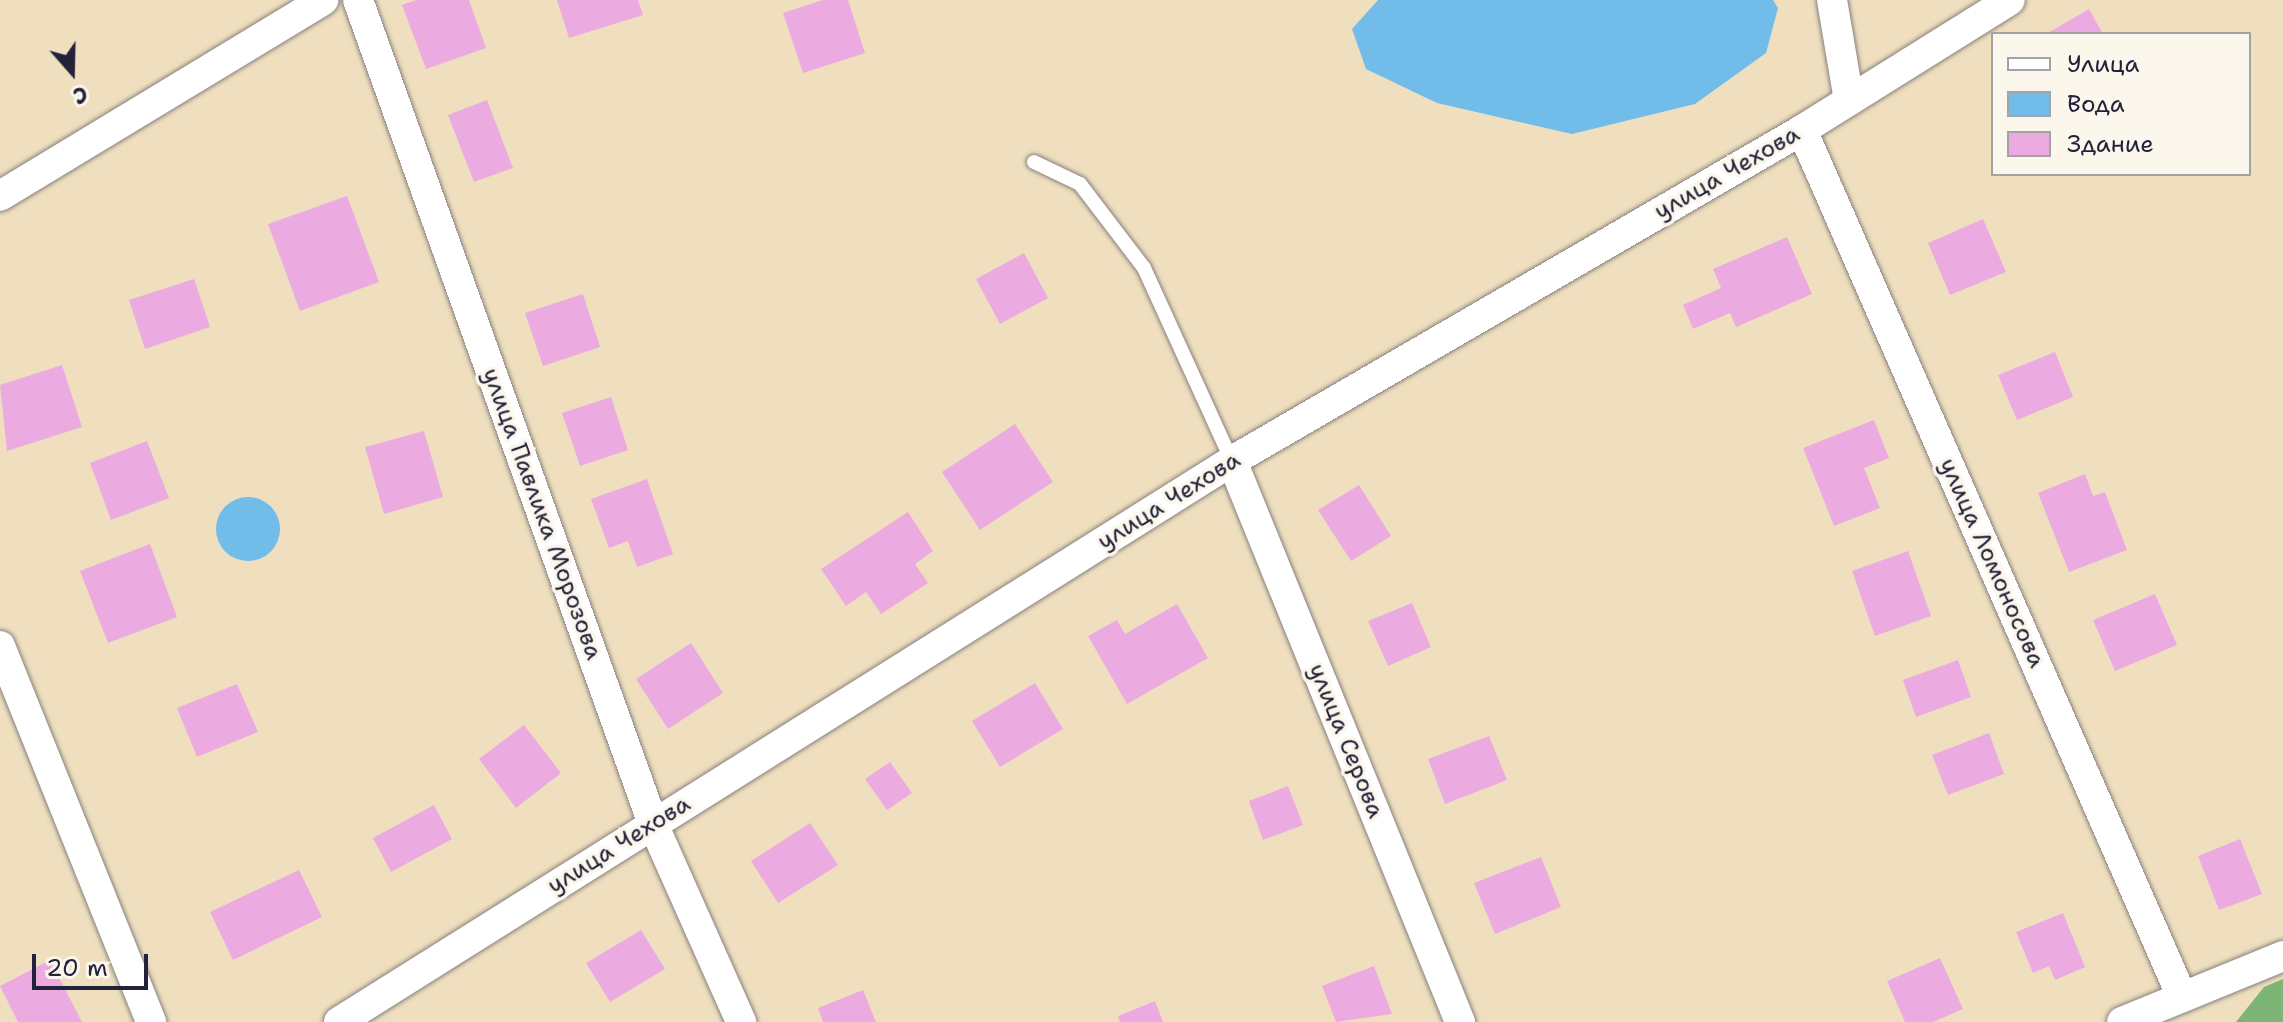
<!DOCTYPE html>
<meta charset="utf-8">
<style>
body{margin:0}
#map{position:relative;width:2283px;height:1022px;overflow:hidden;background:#efdfbf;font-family:"Shantell Sans",sans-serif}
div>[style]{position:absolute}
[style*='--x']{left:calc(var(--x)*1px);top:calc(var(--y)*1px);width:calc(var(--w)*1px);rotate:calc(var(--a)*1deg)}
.forest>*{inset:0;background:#7db674}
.water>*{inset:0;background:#72bcea}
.round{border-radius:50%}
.building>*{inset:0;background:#ebabe1}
.roads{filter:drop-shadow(0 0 2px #88807d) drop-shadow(0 0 2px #88807d)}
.lane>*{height:14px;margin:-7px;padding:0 7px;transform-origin:7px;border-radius:7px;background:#fff}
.street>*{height:30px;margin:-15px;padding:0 15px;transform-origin:15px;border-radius:15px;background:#fff}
span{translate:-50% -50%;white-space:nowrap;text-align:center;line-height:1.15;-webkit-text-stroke:7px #fbf7ec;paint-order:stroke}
.street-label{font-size:24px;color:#22223b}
.legend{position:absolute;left:1991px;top:32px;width:260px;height:144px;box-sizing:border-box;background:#fbf7ec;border:2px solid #a4a2a5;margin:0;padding:10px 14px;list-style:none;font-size:24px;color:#22223b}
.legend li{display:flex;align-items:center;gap:16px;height:40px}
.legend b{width:40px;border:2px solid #a4a2a5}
.north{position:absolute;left:32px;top:32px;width:80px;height:80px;-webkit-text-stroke:6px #fbf7ec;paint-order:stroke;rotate:160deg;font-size:22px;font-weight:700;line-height:32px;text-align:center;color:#22223b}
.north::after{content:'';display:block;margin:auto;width:28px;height:36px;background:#22223b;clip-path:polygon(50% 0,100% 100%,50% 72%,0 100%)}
.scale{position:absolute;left:32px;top:954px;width:116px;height:36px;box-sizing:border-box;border:4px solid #22223b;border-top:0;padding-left:10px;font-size:24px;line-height:28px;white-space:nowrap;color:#22223b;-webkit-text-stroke:6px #fbf7ec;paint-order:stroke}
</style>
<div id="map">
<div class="forest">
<i style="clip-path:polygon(2283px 979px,2283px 1022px,2236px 1022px,2264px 987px)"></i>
</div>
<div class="water">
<i style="clip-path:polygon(1378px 0,1773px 0,1778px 8px,1766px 53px,1695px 104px,1572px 134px,1437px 103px,1366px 69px,1352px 29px)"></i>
<i class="round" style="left:216px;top:497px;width:64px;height:64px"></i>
</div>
<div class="building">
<i style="clip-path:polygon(416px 0,469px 0,486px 48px,426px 69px,402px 5px)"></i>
<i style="clip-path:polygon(557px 0,638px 0,643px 15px,569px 38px)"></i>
<i style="clip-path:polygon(823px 0,848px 0,865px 53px,803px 73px,783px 13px)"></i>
<i style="clip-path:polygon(2089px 9px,2103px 34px,2046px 34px)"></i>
<i style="clip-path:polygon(487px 100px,513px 168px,474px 182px,448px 115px)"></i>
<i style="clip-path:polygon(347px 196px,379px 282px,300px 311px,268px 224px)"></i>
<i style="clip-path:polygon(1983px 219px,2006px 272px,1950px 295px,1928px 243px)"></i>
<i style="clip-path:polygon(1787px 237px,1812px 294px,1736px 327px,1730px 313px,1693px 329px,1683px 305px,1721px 288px,1713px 269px)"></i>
<i style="clip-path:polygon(1024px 253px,1048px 298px,1000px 324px,976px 279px)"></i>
<i style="clip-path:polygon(194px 279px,210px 327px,145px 349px,129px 300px)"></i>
<i style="clip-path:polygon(583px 294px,600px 347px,543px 366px,525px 313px)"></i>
<i style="clip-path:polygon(2055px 352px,2073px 397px,2017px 420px,1998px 375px)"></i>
<i style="clip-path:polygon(62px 365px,82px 427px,7px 451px,0 385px)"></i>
<i style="clip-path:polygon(611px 397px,628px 450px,580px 466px,562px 413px)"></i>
<i style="clip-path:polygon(1874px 420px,1889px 458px,1864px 468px,1880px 508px,1834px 526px,1803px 448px)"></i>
<i style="clip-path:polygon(1015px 424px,1053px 482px,980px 530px,942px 472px)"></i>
<i style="clip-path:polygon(424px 431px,443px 497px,384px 514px,365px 447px)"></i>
<i style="clip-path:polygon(147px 441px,169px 498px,111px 520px,90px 463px)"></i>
<i style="clip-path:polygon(2085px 474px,2093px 496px,2105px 492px,2127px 550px,2069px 572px,2038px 493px)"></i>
<i style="clip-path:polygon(647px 479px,673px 554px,637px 567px,628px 541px,609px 548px,591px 499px)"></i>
<i style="clip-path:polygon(1359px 485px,1391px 536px,1351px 561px,1318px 510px)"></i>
<i style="clip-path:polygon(908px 512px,933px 551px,915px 564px,928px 583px,881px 614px,866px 592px,846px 606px,821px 569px)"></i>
<i style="clip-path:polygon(150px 544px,177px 617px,108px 643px,80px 571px)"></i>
<i style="clip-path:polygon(1908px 551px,1931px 616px,1875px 636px,1852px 571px)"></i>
<i style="clip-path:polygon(2155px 594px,2177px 645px,2115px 671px,2093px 620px)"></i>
<i style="clip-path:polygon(1412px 603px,1431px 647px,1388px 666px,1368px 621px)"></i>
<i style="clip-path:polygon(1177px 604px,1208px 658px,1127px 704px,1088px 636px,1117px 620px,1125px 634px)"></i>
<i style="clip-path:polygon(691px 643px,723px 693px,668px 729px,636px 679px)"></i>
<i style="clip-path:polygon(1958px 660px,1971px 697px,1916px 717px,1903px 680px)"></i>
<i style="clip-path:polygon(1035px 683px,1063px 729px,1000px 767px,972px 721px)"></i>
<i style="clip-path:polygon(237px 684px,258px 732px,197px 757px,177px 708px)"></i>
<i style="clip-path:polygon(524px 725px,561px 773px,516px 808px,479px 759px)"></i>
<i style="clip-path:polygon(1989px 733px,2004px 774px,1948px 795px,1932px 755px)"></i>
<i style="clip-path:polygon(1489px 736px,1507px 780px,1445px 804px,1428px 759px)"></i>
<i style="clip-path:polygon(890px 762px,912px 793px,887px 810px,865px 779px)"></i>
<i style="clip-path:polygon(1288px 786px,1303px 825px,1263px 840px,1249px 801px)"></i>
<i style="clip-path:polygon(434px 805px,452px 839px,391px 872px,373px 838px)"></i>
<i style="clip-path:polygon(810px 823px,838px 865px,778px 903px,751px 861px)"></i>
<i style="clip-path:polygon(2240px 839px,2262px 894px,2219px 910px,2198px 856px)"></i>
<i style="clip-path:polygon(1541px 857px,1561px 907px,1495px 934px,1474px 883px)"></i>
<i style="clip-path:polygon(299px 870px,322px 917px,233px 960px,210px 912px)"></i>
<i style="clip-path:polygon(2063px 913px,2085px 967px,2055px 980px,2049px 966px,2033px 973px,2016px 932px)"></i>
<i style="clip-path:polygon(641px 930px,665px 969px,610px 1002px,586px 963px)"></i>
<i style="clip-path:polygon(1940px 958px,1963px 1009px,1933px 1022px,1905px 1022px,1887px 981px)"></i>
<i style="clip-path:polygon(50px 960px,82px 1022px,18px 1022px,0 986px)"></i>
<i style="clip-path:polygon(1374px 966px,1392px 1014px,1336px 1022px,1322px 986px)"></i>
<i style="clip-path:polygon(863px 990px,876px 1022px,823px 1022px,818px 1008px)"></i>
<i style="clip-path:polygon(1155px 1001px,1163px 1022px,1120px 1022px,1118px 1016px)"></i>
</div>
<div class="roads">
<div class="lane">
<i style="--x:1034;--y:162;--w:51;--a:25.6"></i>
<i style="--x:1080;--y:184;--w:106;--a:52.7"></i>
<i style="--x:1144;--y:268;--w:212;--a:65.5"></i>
</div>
<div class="street">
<i style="--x:358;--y:0;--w:875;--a:70.3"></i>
<i style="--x:653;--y:824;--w:217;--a:66"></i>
<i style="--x:1832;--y:0;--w:102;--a:80.4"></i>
<i style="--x:1802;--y:130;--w:947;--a:66.33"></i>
<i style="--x:0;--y:196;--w:378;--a:-31.2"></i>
<i style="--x:1232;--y:461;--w:606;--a:67.88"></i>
<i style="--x:0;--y:646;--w:405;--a:68.1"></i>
<i style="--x:339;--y:1022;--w:1055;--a:-32.14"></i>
<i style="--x:1232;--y:461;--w:659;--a:-30.14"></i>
<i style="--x:1802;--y:130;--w:245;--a:-32"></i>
<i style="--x:2122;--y:1022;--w:174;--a:-22.3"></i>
</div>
</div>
<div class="street-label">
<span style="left:1727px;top:173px;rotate:-30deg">улица Чехова</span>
<span style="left:1169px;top:501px;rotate:-32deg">улица Чехова</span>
<span style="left:542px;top:514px;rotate:70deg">улица Павлика Морозова</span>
<span style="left:1992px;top:563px;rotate:66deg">улица Ломоносова</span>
<span style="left:1346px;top:741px;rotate:68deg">улица Серова</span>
<span style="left:619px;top:845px;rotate:-32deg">улица Чехова</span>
</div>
<ul class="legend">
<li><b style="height:10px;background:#fff"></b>Улица</li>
<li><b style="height:22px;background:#72bcea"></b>Вода</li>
<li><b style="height:22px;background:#ebabe1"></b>Здание</li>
</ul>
<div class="north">С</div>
<div class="scale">20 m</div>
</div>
